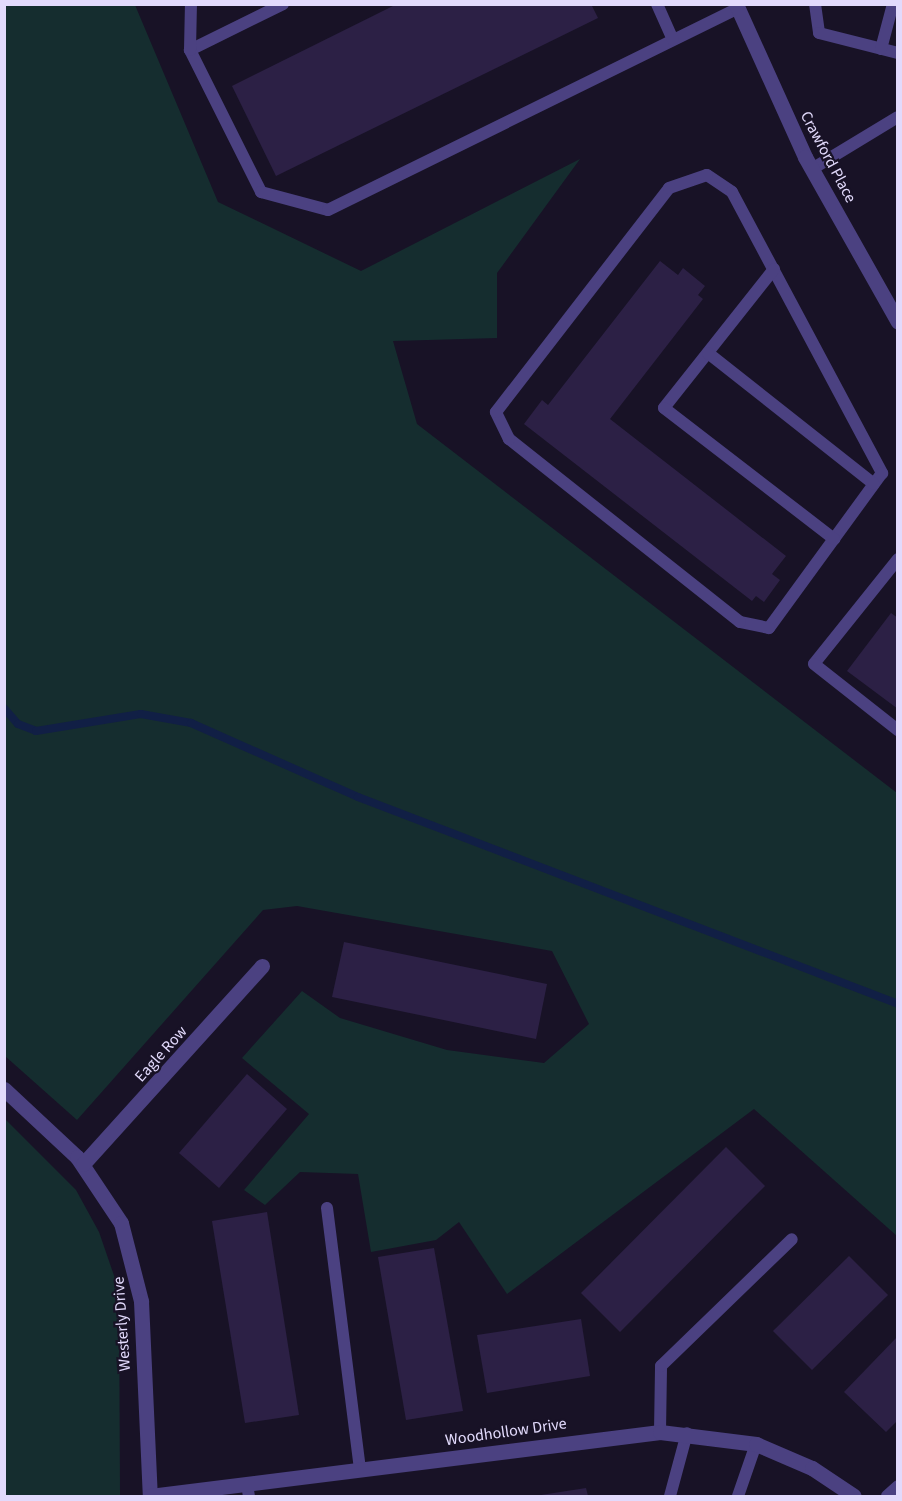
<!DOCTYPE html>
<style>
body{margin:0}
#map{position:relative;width:902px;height:1501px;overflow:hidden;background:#181226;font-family:"Source Sans 3",sans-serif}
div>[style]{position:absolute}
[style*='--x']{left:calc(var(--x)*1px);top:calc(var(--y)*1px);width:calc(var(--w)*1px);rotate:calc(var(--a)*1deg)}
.green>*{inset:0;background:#152d2f}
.stream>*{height:8px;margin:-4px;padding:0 4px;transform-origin:4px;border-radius:4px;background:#111f45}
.building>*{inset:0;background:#2c2045}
.lane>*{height:12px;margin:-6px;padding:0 6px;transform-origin:6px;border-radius:6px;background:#4b4181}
.street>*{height:15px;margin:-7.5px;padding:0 7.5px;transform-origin:7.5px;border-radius:7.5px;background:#4b4181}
span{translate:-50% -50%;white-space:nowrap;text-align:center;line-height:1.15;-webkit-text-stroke:4.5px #181226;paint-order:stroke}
.street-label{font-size:16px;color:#e2dafc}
.frame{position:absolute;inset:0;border:6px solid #e2dafc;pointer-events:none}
</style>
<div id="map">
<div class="green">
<i style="clip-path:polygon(5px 4px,135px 5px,218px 202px,361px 271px,580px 159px,497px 273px,497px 338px,393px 341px,417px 424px,897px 793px,897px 1236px,754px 1109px,507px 1294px,459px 1222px,436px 1240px,371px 1252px,358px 1174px,300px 1172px,265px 1205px,244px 1190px,309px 1114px,242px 1058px,302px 991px,340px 1018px,447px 1050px,544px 1063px,589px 1024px,552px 951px,297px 906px,263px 910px,77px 1120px,5px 1056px)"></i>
<i style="clip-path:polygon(5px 1119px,76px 1190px,99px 1232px,119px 1290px,120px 1496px,5px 1496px)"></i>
</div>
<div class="stream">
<i style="--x:4;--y:708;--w:21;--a:49"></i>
<i style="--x:18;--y:724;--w:19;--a:21"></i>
<i style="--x:36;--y:731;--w:106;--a:-9.2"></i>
<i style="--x:141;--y:714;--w:51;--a:10.2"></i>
<i style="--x:191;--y:723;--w:183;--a:23.9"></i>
<i style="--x:358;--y:797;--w:578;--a:20.97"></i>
</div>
<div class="building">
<i style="clip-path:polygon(397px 4px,591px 4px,598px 18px,276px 176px,232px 86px)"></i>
<i style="clip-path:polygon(660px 261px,678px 275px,683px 268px,705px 286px,698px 295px,703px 299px,610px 419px,786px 556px,772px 574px,780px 580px,764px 602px,756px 596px,752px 601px,524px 424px,542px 400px,548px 405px)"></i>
<i style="clip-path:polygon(891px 613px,898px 618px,898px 709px,847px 671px)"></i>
<i style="clip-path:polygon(344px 942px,547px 984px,536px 1039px,332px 997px)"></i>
<i style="clip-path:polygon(247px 1074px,287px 1109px,219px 1188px,179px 1153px)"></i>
<i style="clip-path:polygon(726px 1147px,765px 1186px,620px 1332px,581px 1293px)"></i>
<i style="clip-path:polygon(267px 1212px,299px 1415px,245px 1423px,212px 1221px)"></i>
<i style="clip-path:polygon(434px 1248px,463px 1411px,406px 1420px,378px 1257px)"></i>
<i style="clip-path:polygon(849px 1256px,888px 1295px,812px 1370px,773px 1331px)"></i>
<i style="clip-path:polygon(581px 1319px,590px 1376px,487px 1393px,477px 1335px)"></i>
<i style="clip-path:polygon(898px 1336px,898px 1420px,886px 1432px,844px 1392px)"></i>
<i style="clip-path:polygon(586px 1488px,588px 1496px,542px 1496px,541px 1495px)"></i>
</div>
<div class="lane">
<i style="--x:283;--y:4;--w:104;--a:153.7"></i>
<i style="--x:190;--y:50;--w:159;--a:63.4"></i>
<i style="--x:261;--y:192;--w:69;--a:15"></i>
<i style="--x:328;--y:210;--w:455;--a:-26.2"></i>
<i style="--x:657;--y:4;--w:39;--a:66"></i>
<i style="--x:815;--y:4;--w:29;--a:82"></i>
<i style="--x:819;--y:33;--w:81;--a:14.2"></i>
<i style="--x:881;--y:49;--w:47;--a:-75.1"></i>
<i style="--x:190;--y:50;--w:46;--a:-88.8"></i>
<i style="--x:812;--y:169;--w:100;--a:-31.2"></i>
<i style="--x:707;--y:175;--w:30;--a:34"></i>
<i style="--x:732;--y:192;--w:319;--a:61.9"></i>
<i style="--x:882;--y:473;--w:192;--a:126.1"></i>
<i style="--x:769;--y:628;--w:30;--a:-168"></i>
<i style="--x:740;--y:622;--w:295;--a:-141.6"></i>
<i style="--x:509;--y:439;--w:30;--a:-116"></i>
<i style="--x:496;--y:412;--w:283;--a:-52.3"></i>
<i style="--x:669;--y:188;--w:40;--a:-18.9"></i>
<i style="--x:774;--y:269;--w:177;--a:128.4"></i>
<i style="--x:664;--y:408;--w:215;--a:37.6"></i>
<i style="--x:708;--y:353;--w:211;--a:38.3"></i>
<i style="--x:898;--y:559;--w:134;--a:128.7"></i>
<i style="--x:814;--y:664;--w:107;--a:38.2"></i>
<i style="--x:327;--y:1208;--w:264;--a:82.8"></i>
<i style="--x:660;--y:1432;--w:66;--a:-89.1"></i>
<i style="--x:661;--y:1366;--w:182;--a:-44.1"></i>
<i style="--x:247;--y:1484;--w:12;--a:81"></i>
<i style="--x:670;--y:1496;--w:65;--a:-74.9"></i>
<i style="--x:738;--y:1496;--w:55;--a:-70.9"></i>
<i style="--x:887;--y:1496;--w:15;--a:-42"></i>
</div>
<div class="street">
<i style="--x:736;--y:4;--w:168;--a:65.7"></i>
<i style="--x:805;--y:157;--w:189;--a:60.6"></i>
<i style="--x:4;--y:1089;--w:100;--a:43"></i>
<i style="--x:77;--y:1157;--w:79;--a:56.3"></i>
<i style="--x:121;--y:1223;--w:81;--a:75.6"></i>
<i style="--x:141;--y:1301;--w:195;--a:87.4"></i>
<i style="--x:83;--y:1164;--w:267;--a:-47.9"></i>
<i style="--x:150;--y:1496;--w:514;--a:-7.15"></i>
<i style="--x:660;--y:1432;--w:97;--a:7.1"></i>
<i style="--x:756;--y:1444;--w:61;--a:23.2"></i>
<i style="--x:812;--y:1468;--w:50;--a:33.7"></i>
</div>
<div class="street-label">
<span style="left:828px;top:157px;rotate:62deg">Crawford Place</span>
<span style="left:161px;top:1054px;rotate:-48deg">Eagle Row</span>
<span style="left:122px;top:1324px;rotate:-94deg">Westerly Drive</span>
<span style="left:506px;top:1432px;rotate:-8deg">Woodhollow Drive</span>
</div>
<div class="frame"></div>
</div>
